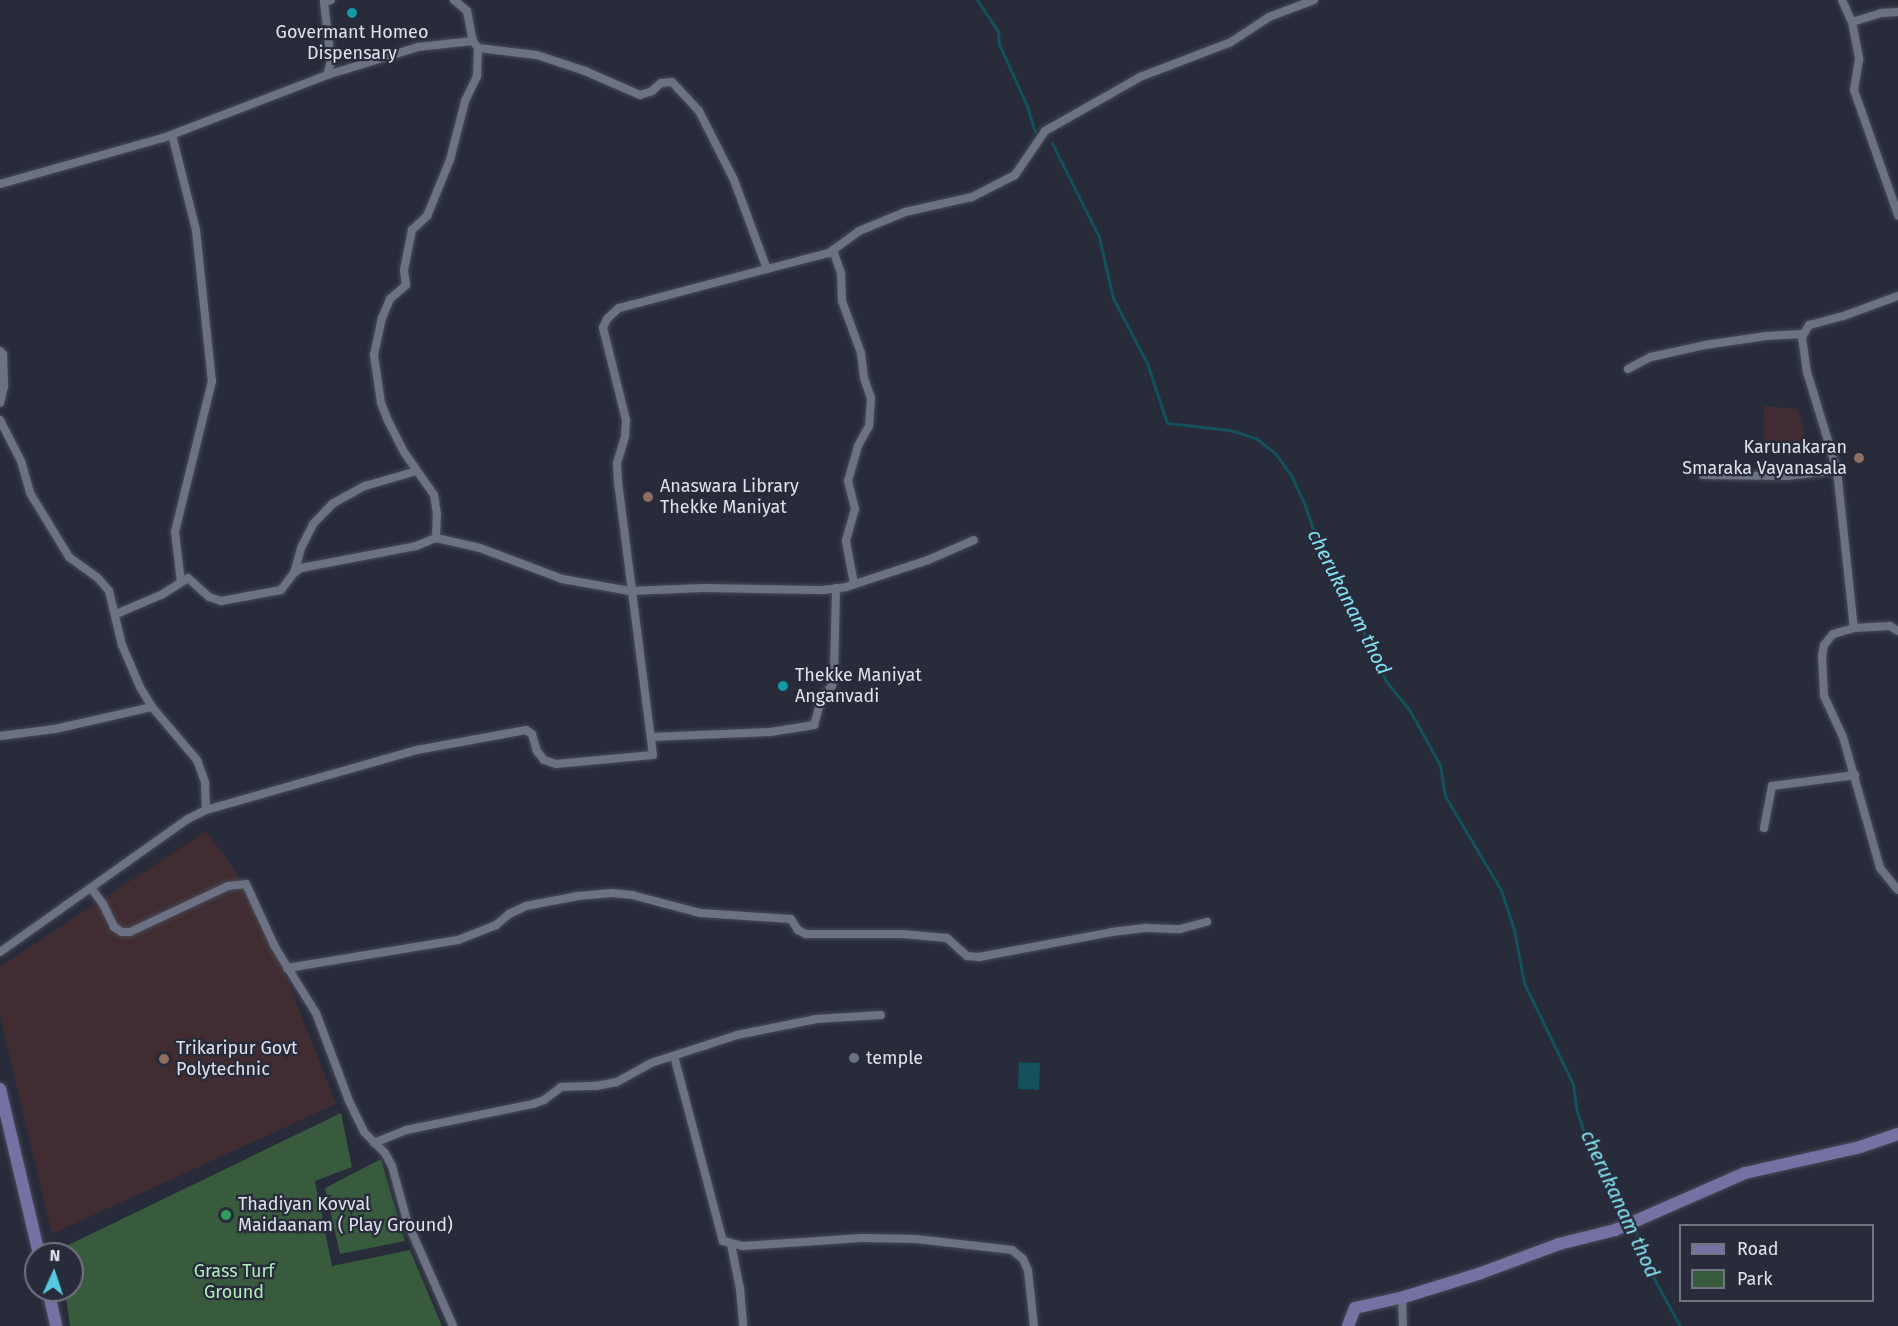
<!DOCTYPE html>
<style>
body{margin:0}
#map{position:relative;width:1898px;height:1326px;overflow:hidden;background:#272b3a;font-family:"Fira Sans",sans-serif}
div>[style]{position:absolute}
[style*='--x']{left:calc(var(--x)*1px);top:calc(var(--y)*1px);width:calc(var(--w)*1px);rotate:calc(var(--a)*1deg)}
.education>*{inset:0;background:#412d31}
.green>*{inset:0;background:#385a3d}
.water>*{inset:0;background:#13515c}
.stream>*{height:3px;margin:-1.5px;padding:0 1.5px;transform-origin:1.5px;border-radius:1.5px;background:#13515c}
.roads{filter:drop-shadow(0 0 2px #464a56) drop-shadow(0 0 2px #464a56)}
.street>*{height:8px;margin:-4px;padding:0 4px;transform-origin:4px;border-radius:4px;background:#6c7183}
.secondary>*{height:12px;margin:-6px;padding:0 6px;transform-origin:6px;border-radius:6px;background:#7571a2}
.dots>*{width:16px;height:16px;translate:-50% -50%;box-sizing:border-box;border:3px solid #272b3a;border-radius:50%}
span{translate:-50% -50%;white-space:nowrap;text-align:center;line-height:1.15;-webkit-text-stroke:4.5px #272b3a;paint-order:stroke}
.poi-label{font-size:18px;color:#dfe2ec}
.right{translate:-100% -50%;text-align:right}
.left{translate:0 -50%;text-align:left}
.park-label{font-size:18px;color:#b2edb9}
.water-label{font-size:20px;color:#84e1f3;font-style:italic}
.legend{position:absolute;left:1679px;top:1224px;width:195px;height:78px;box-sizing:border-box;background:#272b3a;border:2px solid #717481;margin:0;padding:8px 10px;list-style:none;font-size:18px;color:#dfe2ec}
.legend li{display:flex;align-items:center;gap:12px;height:30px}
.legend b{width:30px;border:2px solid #717481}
.north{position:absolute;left:24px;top:1242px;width:60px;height:60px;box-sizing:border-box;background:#272b3a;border:2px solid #717481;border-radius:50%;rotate:3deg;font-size:16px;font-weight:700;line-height:24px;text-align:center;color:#dfe2ec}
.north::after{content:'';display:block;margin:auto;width:21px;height:27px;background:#56c9e1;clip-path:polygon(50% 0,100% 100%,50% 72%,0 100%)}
</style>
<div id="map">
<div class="education">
<i style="clip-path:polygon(1764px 406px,1798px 409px,1807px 444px,1800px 454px,1763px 452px)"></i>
<i style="clip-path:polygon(206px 831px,234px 869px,279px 958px,336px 1104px,52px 1234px,0 1015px,0 967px)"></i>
</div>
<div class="green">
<i style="clip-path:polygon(341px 1113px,352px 1167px,315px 1181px,332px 1266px,410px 1250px,442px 1326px,70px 1326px,65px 1290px,72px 1290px,72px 1254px,60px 1254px,60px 1249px)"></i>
<i style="clip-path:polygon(381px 1159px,405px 1241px,340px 1254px,325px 1188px)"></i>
</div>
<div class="water">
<i style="clip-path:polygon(1019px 1062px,1040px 1063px,1039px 1090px,1018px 1089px)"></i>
</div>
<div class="stream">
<i style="--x:977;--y:0;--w:37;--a:56"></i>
<i style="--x:998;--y:31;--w:13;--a:86"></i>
<i style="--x:999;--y:44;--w:68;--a:65.7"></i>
<i style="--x:1027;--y:106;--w:27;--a:73"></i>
<i style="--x:1052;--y:143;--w:105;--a:63.4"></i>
<i style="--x:1099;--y:237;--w:63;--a:77.1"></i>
<i style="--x:1113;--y:298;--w:73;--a:62.4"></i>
<i style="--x:1147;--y:363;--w:63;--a:71.6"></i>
<i style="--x:1167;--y:423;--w:63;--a:6.3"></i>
<i style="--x:1230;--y:430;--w:28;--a:18"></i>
<i style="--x:1257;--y:439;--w:23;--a:38"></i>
<i style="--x:1275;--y:453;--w:27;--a:54"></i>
<i style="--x:1291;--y:475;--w:31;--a:65"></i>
<i style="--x:1304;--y:503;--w:49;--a:70.8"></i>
<i style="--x:1320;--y:549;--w:87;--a:61.1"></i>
<i style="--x:1362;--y:625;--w:21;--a:76"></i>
<i style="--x:1367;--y:645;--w:19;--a:62"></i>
<i style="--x:1376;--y:662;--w:21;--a:62"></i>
<i style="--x:1386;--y:681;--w:36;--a:51"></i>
<i style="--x:1409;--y:709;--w:64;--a:61"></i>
<i style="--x:1440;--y:765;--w:31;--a:81"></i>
<i style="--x:1445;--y:796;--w:109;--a:59.2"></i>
<i style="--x:1501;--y:890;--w:42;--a:72"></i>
<i style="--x:1514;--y:930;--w:54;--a:79.3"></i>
<i style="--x:1524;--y:983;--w:112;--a:64.1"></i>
<i style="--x:1573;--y:1084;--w:27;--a:82"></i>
<i style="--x:1577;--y:1111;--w:29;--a:72"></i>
<i style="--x:1586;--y:1139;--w:93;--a:60.9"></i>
<i style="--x:1634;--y:1226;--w:42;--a:72"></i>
<i style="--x:1647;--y:1266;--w:68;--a:61.2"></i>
</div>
<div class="roads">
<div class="street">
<i style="--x:454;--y:0;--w:17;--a:40"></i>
<i style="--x:467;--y:11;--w:31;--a:79"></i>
<i style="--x:473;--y:41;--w:9;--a:54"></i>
<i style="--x:478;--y:48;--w:59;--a:6.8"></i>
<i style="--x:537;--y:55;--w:51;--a:18.4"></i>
<i style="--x:585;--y:71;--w:60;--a:23.6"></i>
<i style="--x:640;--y:95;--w:13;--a:-18"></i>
<i style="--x:652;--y:91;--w:12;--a:-42"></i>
<i style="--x:661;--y:83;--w:11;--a:-5"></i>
<i style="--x:672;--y:82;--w:40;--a:47"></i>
<i style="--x:699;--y:111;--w:77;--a:63.1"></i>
<i style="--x:734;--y:180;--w:95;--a:69.7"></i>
<i style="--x:767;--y:269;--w:64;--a:-14.5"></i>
<i style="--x:829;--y:253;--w:37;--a:-36"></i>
<i style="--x:859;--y:231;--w:50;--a:-22.4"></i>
<i style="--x:905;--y:212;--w:69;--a:-12.6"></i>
<i style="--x:972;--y:197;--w:48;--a:-27.1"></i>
<i style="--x:1015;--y:175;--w:53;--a:-55.7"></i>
<i style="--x:1045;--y:131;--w:109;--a:-29.6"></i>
<i style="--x:1140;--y:77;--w:97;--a:-21"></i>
<i style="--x:1231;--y:42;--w:45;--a:-33.3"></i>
<i style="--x:1269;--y:17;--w:48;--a:-20.7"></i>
<i style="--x:1842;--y:0;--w:24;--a:66"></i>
<i style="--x:1852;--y:22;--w:38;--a:79"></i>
<i style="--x:1859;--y:59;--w:31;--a:99"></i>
<i style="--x:1854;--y:90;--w:133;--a:70.6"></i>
<i style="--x:1852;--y:22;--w:30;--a:-17"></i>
<i style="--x:1881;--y:13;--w:17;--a:-3"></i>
<i style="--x:327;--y:75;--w:95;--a:-17.1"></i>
<i style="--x:418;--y:47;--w:55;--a:-6.2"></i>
<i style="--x:172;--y:135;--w:98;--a:75.8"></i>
<i style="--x:196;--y:230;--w:152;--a:84"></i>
<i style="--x:212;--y:381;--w:155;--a:103.8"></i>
<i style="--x:175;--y:532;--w:50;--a:83.2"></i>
<i style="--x:0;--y:184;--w:169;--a:-15.8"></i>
<i style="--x:163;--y:138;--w:176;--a:-21"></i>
<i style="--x:327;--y:75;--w:15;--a:-74"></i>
<i style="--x:331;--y:61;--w:59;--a:-96.8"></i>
<i style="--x:324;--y:2;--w:7;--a:-16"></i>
<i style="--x:833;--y:250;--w:24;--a:71"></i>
<i style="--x:841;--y:273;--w:28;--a:88"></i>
<i style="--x:842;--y:301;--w:55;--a:69.9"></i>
<i style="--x:861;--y:353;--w:25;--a:83"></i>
<i style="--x:864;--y:378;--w:21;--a:71"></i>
<i style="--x:871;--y:398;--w:28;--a:94"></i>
<i style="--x:869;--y:426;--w:23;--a:119"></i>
<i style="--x:858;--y:446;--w:36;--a:106"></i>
<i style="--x:848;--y:481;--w:29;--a:76"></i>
<i style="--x:855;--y:509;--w:33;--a:106"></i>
<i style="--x:846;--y:541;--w:44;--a:79.5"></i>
<i style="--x:1898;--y:296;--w:59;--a:160"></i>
<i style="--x:1843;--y:316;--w:35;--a:165"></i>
<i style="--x:1809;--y:325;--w:14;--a:120"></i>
<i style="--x:1802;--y:337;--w:35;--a:82"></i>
<i style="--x:1807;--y:372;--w:102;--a:73"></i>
<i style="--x:1837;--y:470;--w:159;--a:83.9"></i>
<i style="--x:1854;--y:628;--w:22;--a:164"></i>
<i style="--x:1833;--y:634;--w:14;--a:129"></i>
<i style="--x:1824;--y:645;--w:11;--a:100"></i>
<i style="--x:1822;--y:656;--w:40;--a:87.1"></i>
<i style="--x:1824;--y:696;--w:45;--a:65.1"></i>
<i style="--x:1843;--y:737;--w:136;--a:74.2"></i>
<i style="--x:1880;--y:868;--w:28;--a:51"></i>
<i style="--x:0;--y:351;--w:4;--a:45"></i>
<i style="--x:3;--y:354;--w:32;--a:88"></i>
<i style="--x:4;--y:386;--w:17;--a:103"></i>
<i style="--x:1628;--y:369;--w:26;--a:-28"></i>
<i style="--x:1651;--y:357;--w:55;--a:-12.5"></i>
<i style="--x:1705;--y:345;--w:62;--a:-8.4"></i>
<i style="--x:1766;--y:336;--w:36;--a:-3"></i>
<i style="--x:0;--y:420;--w:46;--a:62.9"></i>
<i style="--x:21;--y:461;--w:33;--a:74"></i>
<i style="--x:30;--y:493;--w:75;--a:58.6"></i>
<i style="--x:69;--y:557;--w:34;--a:36"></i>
<i style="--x:97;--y:577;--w:18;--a:49"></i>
<i style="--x:109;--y:591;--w:56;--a:76.5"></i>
<i style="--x:122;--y:645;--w:46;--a:66.8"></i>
<i style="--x:140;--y:687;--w:23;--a:59"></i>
<i style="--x:152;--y:707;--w:70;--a:49.7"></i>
<i style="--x:197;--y:760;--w:23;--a:70"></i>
<i style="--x:205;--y:782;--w:28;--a:88"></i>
<i style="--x:1703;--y:475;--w:84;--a:0.7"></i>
<i style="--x:1787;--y:476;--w:50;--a:-6.8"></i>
<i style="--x:436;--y:538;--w:45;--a:12.8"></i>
<i style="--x:480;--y:548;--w:88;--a:20.7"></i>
<i style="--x:562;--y:579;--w:69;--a:10"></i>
<i style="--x:630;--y:591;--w:74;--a:-2.3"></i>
<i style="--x:704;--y:588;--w:119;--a:1"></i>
<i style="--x:823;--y:590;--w:23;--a:-7"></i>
<i style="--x:846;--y:587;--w:86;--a:-18.2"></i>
<i style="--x:928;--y:560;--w:50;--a:-23.5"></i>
<i style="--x:294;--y:573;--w:9;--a:-36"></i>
<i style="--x:301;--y:568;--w:117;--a:-10.8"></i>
<i style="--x:416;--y:546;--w:22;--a:-22"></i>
<i style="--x:436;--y:538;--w:24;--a:-88"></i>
<i style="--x:437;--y:514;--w:19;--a:-99"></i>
<i style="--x:434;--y:495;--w:52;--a:-124.9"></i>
<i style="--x:404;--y:452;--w:35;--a:-117"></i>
<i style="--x:388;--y:421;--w:19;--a:-111"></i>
<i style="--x:381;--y:403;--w:49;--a:-98.3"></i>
<i style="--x:374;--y:355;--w:38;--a:-78"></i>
<i style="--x:382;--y:318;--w:21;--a:-67"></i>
<i style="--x:390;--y:299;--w:21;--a:-41"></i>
<i style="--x:406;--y:285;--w:15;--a:-98"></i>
<i style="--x:404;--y:270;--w:41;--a:-78.7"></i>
<i style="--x:412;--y:230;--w:21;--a:-43"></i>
<i style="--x:427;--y:216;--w:61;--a:-67.7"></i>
<i style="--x:450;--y:160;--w:61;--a:-75.7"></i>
<i style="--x:465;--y:101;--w:28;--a:-64"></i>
<i style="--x:477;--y:76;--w:28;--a:-88"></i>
<i style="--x:116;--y:614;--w:49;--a:-22.9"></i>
<i style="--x:161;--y:595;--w:32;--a:-32"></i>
<i style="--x:188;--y:578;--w:28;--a:42"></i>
<i style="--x:209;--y:597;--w:13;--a:18"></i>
<i style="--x:221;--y:601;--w:61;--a:-10.4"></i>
<i style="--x:281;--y:590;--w:21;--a:-53"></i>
<i style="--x:294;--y:573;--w:26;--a:-74"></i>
<i style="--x:301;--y:548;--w:27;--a:-63"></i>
<i style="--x:313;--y:524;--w:28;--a:-46"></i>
<i style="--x:332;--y:504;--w:38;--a:-29"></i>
<i style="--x:365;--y:486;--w:54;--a:-16.1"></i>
<i style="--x:1854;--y:628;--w:36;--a:-3"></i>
<i style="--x:1890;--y:626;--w:9;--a:32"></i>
<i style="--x:0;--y:736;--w:55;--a:-7.3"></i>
<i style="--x:55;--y:729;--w:99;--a:-12.8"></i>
<i style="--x:651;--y:737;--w:119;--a:-2.4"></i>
<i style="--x:770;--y:732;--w:45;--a:-9"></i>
<i style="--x:814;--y:725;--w:29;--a:-74"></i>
<i style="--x:822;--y:697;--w:15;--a:-48"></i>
<i style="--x:832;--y:686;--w:14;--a:-82"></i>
<i style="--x:834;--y:672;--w:84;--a:-88.6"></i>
<i style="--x:1764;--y:828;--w:43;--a:-79.2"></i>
<i style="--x:1772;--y:786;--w:84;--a:-7.5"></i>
<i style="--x:91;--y:888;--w:20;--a:53"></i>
<i style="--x:103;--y:904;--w:25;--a:64"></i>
<i style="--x:114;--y:927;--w:9;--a:32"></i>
<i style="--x:122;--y:932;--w:8;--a:0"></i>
<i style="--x:130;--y:932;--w:108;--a:-25.1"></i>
<i style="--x:228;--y:886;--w:18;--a:-6"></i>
<i style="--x:246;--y:884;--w:69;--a:65.3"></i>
<i style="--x:275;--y:947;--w:78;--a:58.2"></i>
<i style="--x:316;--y:1013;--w:94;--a:69.4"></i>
<i style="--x:349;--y:1101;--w:34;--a:64"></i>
<i style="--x:364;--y:1132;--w:30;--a:45"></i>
<i style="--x:385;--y:1153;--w:15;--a:62"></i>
<i style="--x:392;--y:1166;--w:57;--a:74.7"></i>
<i style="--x:407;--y:1221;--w:115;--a:66.3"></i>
<i style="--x:0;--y:952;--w:230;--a:-35.3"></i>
<i style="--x:188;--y:819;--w:20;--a:-27"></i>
<i style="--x:206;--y:810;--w:219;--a:-15.9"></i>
<i style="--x:417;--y:750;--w:111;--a:-10.4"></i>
<i style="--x:526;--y:730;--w:7;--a:34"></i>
<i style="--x:532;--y:734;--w:18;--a:74"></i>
<i style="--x:537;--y:751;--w:11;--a:52"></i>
<i style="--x:544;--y:760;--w:13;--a:18"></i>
<i style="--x:556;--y:764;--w:97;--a:-5.3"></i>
<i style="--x:653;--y:755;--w:275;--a:-97.3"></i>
<i style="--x:618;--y:482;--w:19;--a:-93"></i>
<i style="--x:617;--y:463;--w:28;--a:-73"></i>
<i style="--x:625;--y:436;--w:16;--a:-86"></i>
<i style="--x:626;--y:420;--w:95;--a:-104"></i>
<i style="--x:603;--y:328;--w:10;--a:-66"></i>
<i style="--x:607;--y:319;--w:16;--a:-43"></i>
<i style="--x:619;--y:308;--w:153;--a:-14.8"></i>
<i style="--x:287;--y:968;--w:173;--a:-9.3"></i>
<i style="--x:458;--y:940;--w:41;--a:-21.5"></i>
<i style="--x:496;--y:925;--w:17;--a:-40"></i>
<i style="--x:509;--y:914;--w:19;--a:-25"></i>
<i style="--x:526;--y:906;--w:53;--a:-10.9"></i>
<i style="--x:578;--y:896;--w:34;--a:-5"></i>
<i style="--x:612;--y:893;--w:20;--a:6"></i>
<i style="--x:632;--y:895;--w:70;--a:14.8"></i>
<i style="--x:700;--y:913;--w:91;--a:3.8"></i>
<i style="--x:791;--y:919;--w:13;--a:58"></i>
<i style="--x:798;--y:930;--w:9;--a:27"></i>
<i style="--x:806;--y:934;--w:96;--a:0"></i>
<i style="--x:902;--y:934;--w:45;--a:5.1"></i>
<i style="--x:947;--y:938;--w:27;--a:42"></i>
<i style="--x:967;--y:956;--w:12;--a:5"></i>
<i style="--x:979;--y:957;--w:135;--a:-10.6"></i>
<i style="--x:1112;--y:932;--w:35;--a:-7"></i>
<i style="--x:1147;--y:928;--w:33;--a:2"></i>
<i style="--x:1180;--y:929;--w:28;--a:-15"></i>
<i style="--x:674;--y:1056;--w:191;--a:75.2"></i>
<i style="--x:723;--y:1241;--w:21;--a:14"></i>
<i style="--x:743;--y:1246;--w:119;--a:-3.8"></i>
<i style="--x:862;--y:1238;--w:54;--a:1.1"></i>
<i style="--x:916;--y:1239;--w:97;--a:6.5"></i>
<i style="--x:1012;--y:1250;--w:14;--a:39"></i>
<i style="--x:1023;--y:1259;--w:13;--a:67"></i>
<i style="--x:1028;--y:1271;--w:55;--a:83.8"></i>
<i style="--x:374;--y:1143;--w:35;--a:-22"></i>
<i style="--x:406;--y:1130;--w:130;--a:-11.6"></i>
<i style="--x:533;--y:1104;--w:12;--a:-20"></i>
<i style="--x:544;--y:1100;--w:21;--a:-37"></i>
<i style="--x:561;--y:1087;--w:35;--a:-2"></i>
<i style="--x:596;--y:1086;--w:21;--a:-11"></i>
<i style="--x:617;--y:1082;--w:39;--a:-29"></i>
<i style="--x:651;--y:1063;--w:90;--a:-18"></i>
<i style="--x:737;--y:1035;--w:81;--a:-11.4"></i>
<i style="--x:816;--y:1019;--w:65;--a:-3.5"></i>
<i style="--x:731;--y:1244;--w:46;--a:78.7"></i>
<i style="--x:740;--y:1289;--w:37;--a:85"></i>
<i style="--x:1402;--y:1298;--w:28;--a:88"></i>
</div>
<div class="secondary">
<i style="--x:0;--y:1089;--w:170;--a:76.7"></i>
<i style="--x:48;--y:1290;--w:37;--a:77"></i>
<i style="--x:1348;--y:1326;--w:19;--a:-69"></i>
<i style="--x:1355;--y:1308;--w:50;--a:-12.7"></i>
<i style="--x:1404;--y:1297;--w:81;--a:-17.3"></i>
<i style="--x:1481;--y:1273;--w:83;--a:-20.4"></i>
<i style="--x:1559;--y:1244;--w:58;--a:-14"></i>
<i style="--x:1615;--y:1230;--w:142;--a:-23.7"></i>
<i style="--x:1745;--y:1173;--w:118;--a:-12.7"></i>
<i style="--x:1860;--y:1147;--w:40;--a:-18.9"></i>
</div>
</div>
<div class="dots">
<i style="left:352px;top:13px;background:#0f9aa8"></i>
<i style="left:1859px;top:458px;background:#8d6e63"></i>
<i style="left:648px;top:497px;background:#8d6e63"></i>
<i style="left:783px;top:686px;background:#0f9aa8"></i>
<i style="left:854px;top:1058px;background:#6b7280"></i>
<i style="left:164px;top:1059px;background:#8d6e63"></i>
<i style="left:226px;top:1215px;background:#2e9e5b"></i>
</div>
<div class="poi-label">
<span style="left:352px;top:43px">Govermant Homeo<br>Dispensary</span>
<span class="right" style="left:1847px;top:458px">Karunakaran<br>Smaraka Vayanasala</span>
<span class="left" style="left:660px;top:497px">Anaswara Library<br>Thekke Maniyat</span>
<span class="left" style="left:795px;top:686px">Thekke Maniyat<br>Anganvadi</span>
<span class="left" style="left:176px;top:1059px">Trikaripur Govt<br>Polytechnic</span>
<span class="left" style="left:866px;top:1058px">temple</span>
<span class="left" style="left:238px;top:1215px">Thadiyan Kovval<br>Maidaanam ( Play Ground)</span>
</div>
<div class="park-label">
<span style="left:234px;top:1282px">Grass Turf<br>Ground</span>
</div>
<div class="water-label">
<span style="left:1349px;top:602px;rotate:63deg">cherukanam thod</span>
<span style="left:1620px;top:1204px;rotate:65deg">cherukanam thod</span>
</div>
<ul class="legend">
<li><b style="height:8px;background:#7571a2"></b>Road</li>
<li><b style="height:16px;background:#385a3d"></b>Park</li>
</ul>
<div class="north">N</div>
</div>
